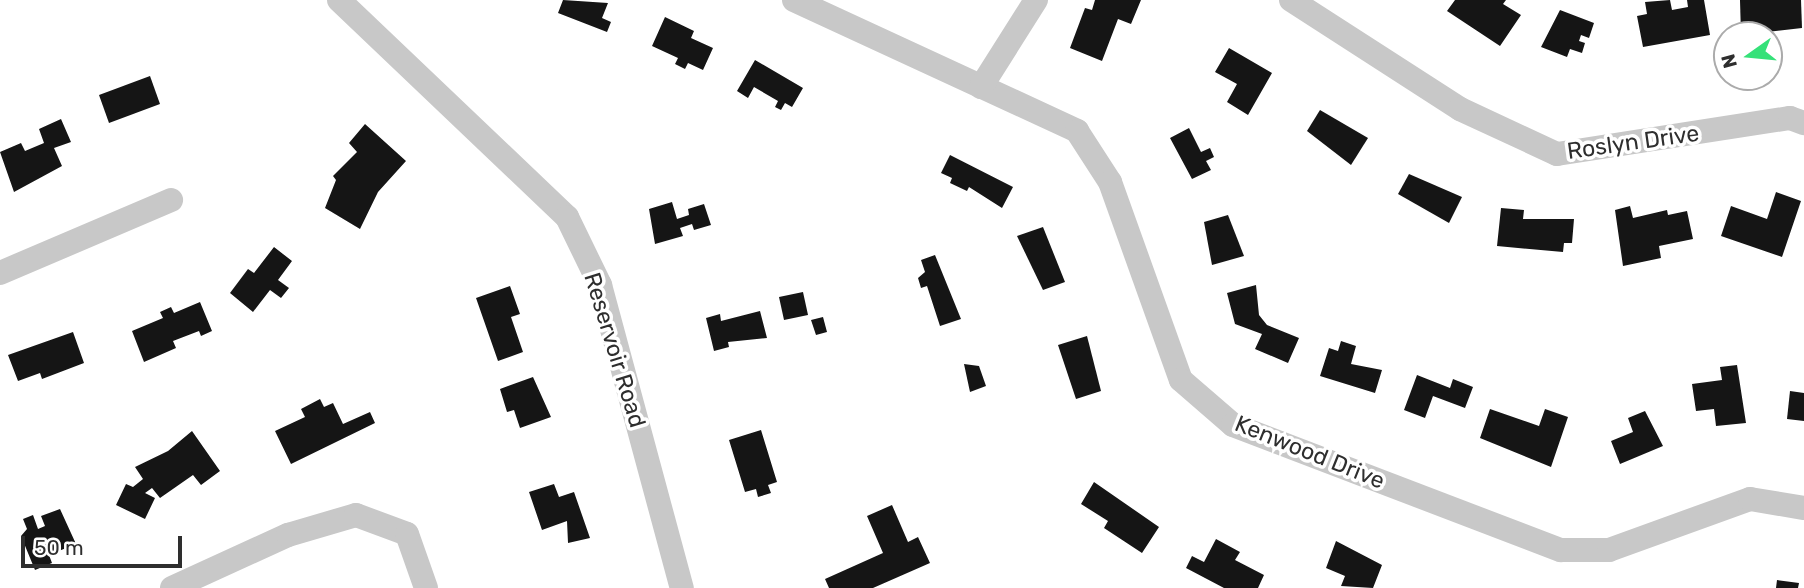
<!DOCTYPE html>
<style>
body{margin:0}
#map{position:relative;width:1804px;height:588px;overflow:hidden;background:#fff;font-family:Rubik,sans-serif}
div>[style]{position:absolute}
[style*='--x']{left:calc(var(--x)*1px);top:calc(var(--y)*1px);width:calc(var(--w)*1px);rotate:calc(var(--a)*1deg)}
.building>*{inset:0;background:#151515}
.minor>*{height:24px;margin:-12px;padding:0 12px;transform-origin:12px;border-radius:12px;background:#c8c8c8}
span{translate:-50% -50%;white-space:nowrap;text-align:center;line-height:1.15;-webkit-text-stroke:7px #fff;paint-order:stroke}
.street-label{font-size:23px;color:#2e2e2e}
.north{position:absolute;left:1713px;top:21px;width:70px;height:70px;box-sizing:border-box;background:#fff;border:2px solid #ababab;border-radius:50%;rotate:255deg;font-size:19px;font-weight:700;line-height:28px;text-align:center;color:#2e2e2e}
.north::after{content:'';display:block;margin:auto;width:24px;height:32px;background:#35e179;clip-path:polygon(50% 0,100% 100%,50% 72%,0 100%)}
.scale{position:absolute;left:21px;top:536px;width:161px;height:32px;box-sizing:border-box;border:4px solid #2e2e2e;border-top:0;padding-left:9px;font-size:21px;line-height:24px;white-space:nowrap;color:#2e2e2e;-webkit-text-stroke:5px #fff;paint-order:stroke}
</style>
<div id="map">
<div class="building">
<i style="clip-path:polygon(563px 0,608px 3px,602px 18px,611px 22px,607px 32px,558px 13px)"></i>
<i style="clip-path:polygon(1095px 0,1141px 0,1131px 24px,1118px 19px,1102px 61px,1070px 48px,1085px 8px,1092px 10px)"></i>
<i style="clip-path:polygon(1455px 0,1506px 0,1503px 4px,1521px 15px,1500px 46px,1447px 11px)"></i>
<i style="clip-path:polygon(1670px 0,1672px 10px,1688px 7px,1687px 0,1704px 0,1710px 35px,1643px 47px,1637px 16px,1647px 14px,1645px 2px)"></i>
<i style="clip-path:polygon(1740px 0,1801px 0,1802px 28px,1741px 35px)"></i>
<i style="clip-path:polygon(1560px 10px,1594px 23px,1589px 38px,1581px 35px,1579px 41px,1585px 43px,1582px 53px,1570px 49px,1567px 57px,1541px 47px)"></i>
<i style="clip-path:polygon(665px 17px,694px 31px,691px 38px,713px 48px,703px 70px,688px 63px,685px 69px,675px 64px,678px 58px,652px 46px)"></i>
<i style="clip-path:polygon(1229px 48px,1272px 73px,1248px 115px,1227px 102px,1237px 84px,1215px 72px)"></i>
<i style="clip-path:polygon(755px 60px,803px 88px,792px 107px,785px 103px,781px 110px,775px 107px,778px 101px,754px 87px,748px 98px,737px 91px)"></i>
<i style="clip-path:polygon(150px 76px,160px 104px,109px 123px,99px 95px)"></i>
<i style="clip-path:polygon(1320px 110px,1368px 138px,1351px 165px,1307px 131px)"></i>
<i style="clip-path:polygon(61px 119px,71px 142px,54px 148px,62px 166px,14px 192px,0 152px,21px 143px,25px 151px,44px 143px,39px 129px)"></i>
<i style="clip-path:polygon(365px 124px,406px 161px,378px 192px,360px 229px,325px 208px,336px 180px,333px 176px,357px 152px,349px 143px)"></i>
<i style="clip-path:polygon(1189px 128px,1201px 152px,1210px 148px,1214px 157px,1206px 161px,1211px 170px,1192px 179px,1170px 138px)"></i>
<i style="clip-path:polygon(950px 155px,1013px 187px,1002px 208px,969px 187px,967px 191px,950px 183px,952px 178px,941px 173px)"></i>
<i style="clip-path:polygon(1409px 174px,1462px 197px,1449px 223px,1398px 194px)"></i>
<i style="clip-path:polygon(1776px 192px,1801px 201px,1782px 257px,1721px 236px,1731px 206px,1767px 219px)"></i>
<i style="clip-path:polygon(672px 202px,677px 219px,689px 215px,688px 209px,704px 204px,711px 225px,694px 230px,692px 224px,680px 228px,683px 236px,655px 244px,649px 209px)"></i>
<i style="clip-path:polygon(1630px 206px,1633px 218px,1667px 210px,1668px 215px,1687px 211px,1693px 239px,1659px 246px,1661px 258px,1623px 266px,1615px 210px)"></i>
<i style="clip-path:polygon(1501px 208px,1524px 210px,1523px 219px,1574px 219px,1572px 243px,1564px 243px,1563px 252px,1497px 246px)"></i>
<i style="clip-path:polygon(1228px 215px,1244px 256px,1212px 265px,1204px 222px)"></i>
<i style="clip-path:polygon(1043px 227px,1065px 282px,1043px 290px,1017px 236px)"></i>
<i style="clip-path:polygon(274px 247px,292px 261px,278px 280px,289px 288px,281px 298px,270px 290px,253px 312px,230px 293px,248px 269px,254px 273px)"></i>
<i style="clip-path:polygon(935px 255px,961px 319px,940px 326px,927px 286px,921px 288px,918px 278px,925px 272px,921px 260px)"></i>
<i style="clip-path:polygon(1256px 285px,1259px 315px,1267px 325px,1299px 338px,1288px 363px,1255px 349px,1262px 334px,1235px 324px,1227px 293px)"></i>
<i style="clip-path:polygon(510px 286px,520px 314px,511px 317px,523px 352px,498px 361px,476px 298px)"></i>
<i style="clip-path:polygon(803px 292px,808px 315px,784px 320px,779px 297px)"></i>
<i style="clip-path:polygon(200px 302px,212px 331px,201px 336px,199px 331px,173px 341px,176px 348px,144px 362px,132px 331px,163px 318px,160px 312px,171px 307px,174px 313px)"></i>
<i style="clip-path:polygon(760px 311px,767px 338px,728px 342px,729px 347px,714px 351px,706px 318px,720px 314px,721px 321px)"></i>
<i style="clip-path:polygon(823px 317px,827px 332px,816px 335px,811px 320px)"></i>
<i style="clip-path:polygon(73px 332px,84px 363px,42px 379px,40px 373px,18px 381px,8px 355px)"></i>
<i style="clip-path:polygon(1087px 336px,1101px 391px,1076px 399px,1058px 345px)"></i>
<i style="clip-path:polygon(1341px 341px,1356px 346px,1351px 364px,1382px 370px,1375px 393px,1320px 376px,1329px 348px,1338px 351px)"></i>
<i style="clip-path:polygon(964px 364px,979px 366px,986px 386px,970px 392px)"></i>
<i style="clip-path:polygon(1737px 365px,1746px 423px,1716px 426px,1714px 409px,1696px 411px,1692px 384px,1722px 380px,1720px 367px)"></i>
<i style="clip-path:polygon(1417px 375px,1450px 388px,1453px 379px,1473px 387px,1465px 408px,1433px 396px,1425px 418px,1404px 410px)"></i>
<i style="clip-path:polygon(533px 377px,551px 417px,520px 428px,514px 410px,507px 412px,500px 389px)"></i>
<i style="clip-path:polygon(1790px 391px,1804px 393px,1804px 421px,1787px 419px)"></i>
<i style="clip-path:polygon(320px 399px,324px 407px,333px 403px,343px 424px,370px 412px,375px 423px,291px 464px,275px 431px,305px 417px,301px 409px)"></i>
<i style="clip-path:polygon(1490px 409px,1539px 426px,1545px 409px,1568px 417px,1551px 467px,1480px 438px)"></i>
<i style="clip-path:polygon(1645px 411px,1663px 446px,1620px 464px,1611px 441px,1633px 432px,1628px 418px)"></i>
<i style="clip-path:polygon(761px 430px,777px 482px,768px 485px,771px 493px,758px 497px,756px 489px,745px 492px,729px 440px)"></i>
<i style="clip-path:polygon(192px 431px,220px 471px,201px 485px,193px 475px,160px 498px,152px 488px,145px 493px,155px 498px,145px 519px,116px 505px,126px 484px,133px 487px,143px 479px,135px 467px,168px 451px)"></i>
<i style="clip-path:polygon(1094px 482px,1159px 527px,1142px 553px,1104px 528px,1108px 521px,1081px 504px)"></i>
<i style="clip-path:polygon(554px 484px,559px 497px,574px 492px,590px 538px,568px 543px,567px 521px,542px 530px,529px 492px)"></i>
<i style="clip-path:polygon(892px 505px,908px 542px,918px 537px,930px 563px,873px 588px,829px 588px,825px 579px,883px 553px,867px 516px)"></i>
<i style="clip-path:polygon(60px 509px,76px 544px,49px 555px,52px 563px,35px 570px,21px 536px,27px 529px,23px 519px,33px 515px,38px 529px,45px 526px,41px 516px)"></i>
<i style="clip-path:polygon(1216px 539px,1240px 552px,1235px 560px,1264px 575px,1258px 588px,1224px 588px,1186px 568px,1192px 556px,1204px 562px)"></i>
<i style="clip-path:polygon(1336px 541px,1382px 565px,1373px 588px,1341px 586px,1345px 576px,1326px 568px)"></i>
<i style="clip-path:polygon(1777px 580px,1799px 583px,1798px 588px,1776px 588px)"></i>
</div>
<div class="minor">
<i style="--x:339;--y:0;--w:315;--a:43.6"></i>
<i style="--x:567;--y:217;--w:76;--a:64.1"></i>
<i style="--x:600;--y:285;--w:314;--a:74.9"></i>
<i style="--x:794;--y:0;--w:312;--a:24.8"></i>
<i style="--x:1077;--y:131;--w:61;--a:57.1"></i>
<i style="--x:1110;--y:182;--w:210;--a:70.3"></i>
<i style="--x:1181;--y:380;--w:69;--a:40.9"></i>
<i style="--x:1233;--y:425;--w:351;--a:20.9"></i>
<i style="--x:1561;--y:550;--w:48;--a:0"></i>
<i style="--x:1609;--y:550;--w:150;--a:-19.9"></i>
<i style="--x:1750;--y:499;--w:55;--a:9.5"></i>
<i style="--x:1291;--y:0;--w:201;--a:32.8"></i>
<i style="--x:1460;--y:109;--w:107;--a:24.9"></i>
<i style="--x:1557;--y:154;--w:236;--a:-8.8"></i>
<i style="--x:1790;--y:118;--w:15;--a:20"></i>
<i style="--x:981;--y:87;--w:103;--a:-57.7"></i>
<i style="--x:0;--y:273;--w:186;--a:-23.1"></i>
<i style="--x:172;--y:588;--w:128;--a:-24.6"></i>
<i style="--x:288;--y:535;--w:71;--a:-16.4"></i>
<i style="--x:356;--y:515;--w:54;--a:20.4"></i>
<i style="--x:407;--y:534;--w:57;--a:70.6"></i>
</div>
<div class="street-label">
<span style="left:1633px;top:142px;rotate:-8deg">Roslyn Drive</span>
<span style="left:615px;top:350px;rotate:73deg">Reservoir Road</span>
<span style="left:1310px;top:452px;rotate:22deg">Kenwood Drive</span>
</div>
<div class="north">N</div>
<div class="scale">50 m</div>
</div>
